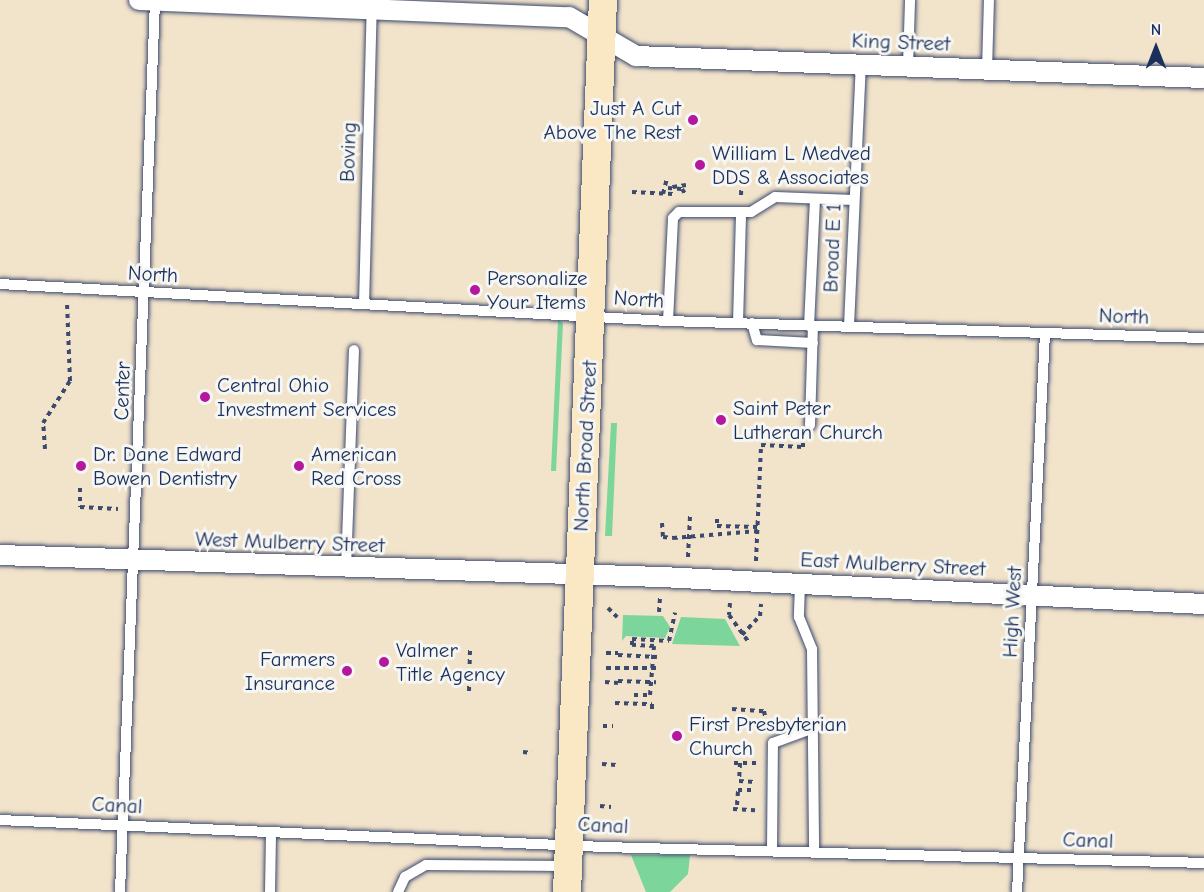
<!DOCTYPE html>
<style>
body{margin:0}
#map{position:relative;width:1204px;height:892px;overflow:hidden;background:#f2e3cb;font-family:"Comic Neue",sans-serif}
div>[style]{position:absolute}
[style*='--x']{left:calc(var(--x)*1px);top:calc(var(--y)*1px);width:calc(var(--w)*1px);rotate:calc(var(--a)*1deg)}
.green>*{inset:0;background:#7cd59b}
.path>*{height:4px;margin-top:-2px;transform-origin:0;background:repeating-linear-gradient(90deg,#3b4a6e 0 4.5px,transparent 0 9px)}
.roads{filter:drop-shadow(0 0 2px #3b4a6e) drop-shadow(0 0 2px #3b4a6e)}
.lane>*{height:10px;margin:-5px;padding:0 5px;transform-origin:5px;border-radius:5px;background:#fff}
.street>*{height:20px;margin:-10px;padding:0 10px;transform-origin:10px;border-radius:10px;background:#fff}
.secondary>*{height:28px;margin:-14px;padding:0 14px;transform-origin:14px;border-radius:14px;background:#fae7c3}
.dots>*{width:16px;height:16px;translate:-50% -50%;box-sizing:border-box;border:3px solid #f6f6f2;border-radius:50%}
span{translate:-50% -50%;white-space:nowrap;text-align:center;line-height:1.15;-webkit-text-stroke:6px #f6f6f2;paint-order:stroke}
.street-label{font-size:21px;color:#1b2f5e}
.poi-label{font-size:21px;color:#1b2f5e}
.right{translate:-100% -50%;text-align:right}
.left{translate:0 -50%;text-align:left}
.north{position:absolute;left:1126px;top:18px;width:60px;height:60px;-webkit-text-stroke:4px #f6f6f2;paint-order:stroke;rotate:0deg;font-size:16px;font-weight:700;line-height:24px;text-align:center;color:#1b2f5e}
.north::after{content:'';display:block;margin:auto;width:21px;height:27px;background:#1b2f5e;clip-path:polygon(50% 0,100% 100%,50% 72%,0 100%)}
</style>
<div id="map">
<div class="green">
<i style="clip-path:polygon(558px 320px,563px 323px,556px 471px,551px 471px)"></i>
<i style="clip-path:polygon(611px 423px,617px 423px,612px 536px,605px 536px)"></i>
<i style="clip-path:polygon(623px 615px,663px 616px,670px 627px,665px 638px,626px 636px,622px 641px)"></i>
<i style="clip-path:polygon(681px 617px,725px 619px,740px 646px,672px 644px)"></i>
<i style="clip-path:polygon(631px 855px,690px 855px,688px 874px,670px 892px,646px 892px)"></i>
</div>
<div class="path">
<i style="--x:686;--y:185;--w:18;--a:171"></i>
<i style="--x:668;--y:188;--w:14;--a:4"></i>
<i style="--x:682;--y:189;--w:7;--a:56"></i>
<i style="--x:632;--y:192;--w:41;--a:2.8"></i>
<i style="--x:663;--y:194;--w:16;--a:-76"></i>
<i style="--x:741;--y:195;--w:19;--a:-87"></i>
<i style="--x:45;--y:449;--w:26;--a:-94"></i>
<i style="--x:43;--y:423;--w:50;--a:-57.3"></i>
<i style="--x:70;--y:381;--w:77;--a:-92.2"></i>
<i style="--x:80;--y:488;--w:19;--a:90"></i>
<i style="--x:80;--y:507;--w:38;--a:3"></i>
<i style="--x:717;--y:519;--w:7;--a:90"></i>
<i style="--x:717;--y:526;--w:41;--a:1.4"></i>
<i style="--x:662;--y:523;--w:14;--a:86"></i>
<i style="--x:663;--y:537;--w:10;--a:6"></i>
<i style="--x:673;--y:538;--w:85;--a:-4.7"></i>
<i style="--x:688;--y:557;--w:41;--a:-87.2"></i>
<i style="--x:756;--y:561;--w:116;--a:-87.5"></i>
<i style="--x:761;--y:445;--w:42;--a:2.7"></i>
<i style="--x:803;--y:447;--w:5;--a:-90"></i>
<i style="--x:730;--y:603;--w:12;--a:95"></i>
<i style="--x:729;--y:615;--w:34;--a:54"></i>
<i style="--x:608;--y:608;--w:13;--a:45"></i>
<i style="--x:659;--y:612;--w:14;--a:-86"></i>
<i style="--x:742;--y:635;--w:26;--a:-47"></i>
<i style="--x:760;--y:616;--w:12;--a:-85"></i>
<i style="--x:606;--y:653;--w:12;--a:0"></i>
<i style="--x:618;--y:655;--w:39;--a:3"></i>
<i style="--x:606;--y:668;--w:50;--a:0"></i>
<i style="--x:618;--y:681;--w:38;--a:2"></i>
<i style="--x:605;--y:682;--w:13;--a:4"></i>
<i style="--x:469;--y:691;--w:42;--a:-88.6"></i>
<i style="--x:634;--y:695;--w:16;--a:0"></i>
<i style="--x:650;--y:695;--w:49;--a:-85.3"></i>
<i style="--x:654;--y:646;--w:22;--a:-177"></i>
<i style="--x:632;--y:645;--w:6;--a:-90"></i>
<i style="--x:632;--y:639;--w:37;--a:3"></i>
<i style="--x:669;--y:641;--w:29;--a:-78"></i>
<i style="--x:615;--y:703;--w:37;--a:2"></i>
<i style="--x:652;--y:704;--w:9;--a:90"></i>
<i style="--x:732;--y:709;--w:32;--a:4"></i>
<i style="--x:764;--y:711;--w:16;--a:79"></i>
<i style="--x:603;--y:726;--w:10;--a:0"></i>
<i style="--x:523;--y:752;--w:9;--a:6"></i>
<i style="--x:734;--y:763;--w:23;--a:0"></i>
<i style="--x:740;--y:763;--w:18;--a:93"></i>
<i style="--x:739;--y:781;--w:16;--a:4"></i>
<i style="--x:602;--y:764;--w:14;--a:4"></i>
<i style="--x:737;--y:805;--w:15;--a:-86"></i>
<i style="--x:738;--y:790;--w:17;--a:0"></i>
<i style="--x:600;--y:806;--w:11;--a:5"></i>
<i style="--x:733;--y:809;--w:22;--a:3"></i>
</div>
<div class="roads">
<div class="lane">
<i style="--x:908;--y:65;--w:65;--a:-88.2"></i>
<i style="--x:987;--y:70;--w:70;--a:-88.4"></i>
<i style="--x:0;--y:284;--w:669;--a:3.17"></i>
<i style="--x:668;--y:321;--w:536;--a:1.82"></i>
<i style="--x:364;--y:304;--w:298;--a:-88.5"></i>
<i style="--x:668;--y:321;--w:103;--a:-87.2"></i>
<i style="--x:673;--y:218;--w:8;--a:-45"></i>
<i style="--x:679;--y:212;--w:72;--a:0"></i>
<i style="--x:751;--y:212;--w:28;--a:-32"></i>
<i style="--x:775;--y:197;--w:79;--a:2.2"></i>
<i style="--x:738;--y:323;--w:110;--a:-88.4"></i>
<i style="--x:752;--y:323;--w:18;--a:74"></i>
<i style="--x:757;--y:340;--w:56;--a:3.1"></i>
<i style="--x:809;--y:326;--w:127;--a:-87.3"></i>
<i style="--x:849;--y:326;--w:262;--a:-87.4"></i>
<i style="--x:810;--y:425;--w:99;--a:-88.3"></i>
<i style="--x:346;--y:568;--w:218;--a:-87.9"></i>
<i style="--x:800;--y:584;--w:33;--a:92"></i>
<i style="--x:799;--y:617;--w:35;--a:68"></i>
<i style="--x:812;--y:649;--w:203;--a:89.4"></i>
<i style="--x:0;--y:820;--w:604;--a:2.56"></i>
<i style="--x:603;--y:847;--w:601;--a:1.52"></i>
<i style="--x:772;--y:851;--w:108;--a:-89.5"></i>
<i style="--x:773;--y:743;--w:44;--a:-20.1"></i>
<i style="--x:120;--y:892;--w:893;--a:-87.75"></i>
<i style="--x:270;--y:892;--w:57;--a:-89"></i>
<i style="--x:398;--y:892;--w:17;--a:-65"></i>
<i style="--x:405;--y:877;--w:24;--a:-30"></i>
<i style="--x:426;--y:865;--w:142;--a:0.4"></i>
<i style="--x:1017;--y:892;--w:560;--a:-87.13"></i>
</div>
<div class="street">
<i style="--x:139;--y:0;--w:430;--a:2.3"></i>
<i style="--x:569;--y:17;--w:78;--a:30.2"></i>
<i style="--x:636;--y:56;--w:568;--a:2.22"></i>
<i style="--x:0;--y:555;--w:661;--a:1.91"></i>
<i style="--x:661;--y:577;--w:544;--a:2.85"></i>
</div>
<div class="secondary">
<i style="--x:567;--y:892;--w:893;--a:-87.69"></i>
</div>
</div>
<div class="dots">
<i style="left:693px;top:120px;background:#b5179e"></i>
<i style="left:700px;top:165px;background:#b5179e"></i>
<i style="left:475px;top:290px;background:#b5179e"></i>
<i style="left:205px;top:397px;background:#b5179e"></i>
<i style="left:721px;top:420px;background:#b5179e"></i>
<i style="left:81px;top:466px;background:#b5179e"></i>
<i style="left:299px;top:466px;background:#b5179e"></i>
<i style="left:384px;top:662px;background:#b5179e"></i>
<i style="left:347px;top:671px;background:#b5179e"></i>
<i style="left:677px;top:736px;background:#b5179e"></i>
</div>
<div class="street-label">
<span style="left:901px;top:42px;rotate:2deg">King Street</span>
<span style="left:348px;top:152px;rotate:-88deg">Boving</span>
<span style="left:832px;top:248px;rotate:-88deg">Broad E 1</span>
<span style="left:153px;top:274px;rotate:3deg">North</span>
<span style="left:639px;top:299px;rotate:4deg">North</span>
<span style="left:1124px;top:316px;rotate:2deg">North</span>
<span style="left:122px;top:391px;rotate:-88deg">Center</span>
<span style="left:585px;top:446px;rotate:-87deg">North Broad Street</span>
<span style="left:290px;top:542px;rotate:2deg">West Mulberry Street</span>
<span style="left:893px;top:564px;rotate:3deg">East Mulberry Street</span>
<span style="left:1012px;top:612px;rotate:-87deg">High West</span>
<span style="left:117px;top:805px;rotate:3deg">Canal</span>
<span style="left:603px;top:825px;rotate:3deg">Canal</span>
<span style="left:1088px;top:840px;rotate:2deg">Canal</span>
</div>
<div class="poi-label">
<span class="right" style="left:681px;top:120px">Just A Cut<br>Above The Rest</span>
<span class="left" style="left:712px;top:165px">William L Medved<br>DDS &amp; Associates</span>
<span class="left" style="left:487px;top:290px">Personalize<br>Your Items</span>
<span class="left" style="left:217px;top:397px">Central Ohio<br>Investment Services</span>
<span class="left" style="left:733px;top:420px">Saint Peter<br>Lutheran Church</span>
<span class="left" style="left:93px;top:466px">Dr. Dane Edward<br>Bowen Dentistry</span>
<span class="left" style="left:311px;top:466px">American<br>Red Cross</span>
<span class="left" style="left:396px;top:662px">Valmer<br>Title Agency</span>
<span class="right" style="left:335px;top:671px">Farmers<br>Insurance</span>
<span class="left" style="left:689px;top:736px">First Presbyterian<br>Church</span>
</div>
<div class="north">N</div>
</div>
